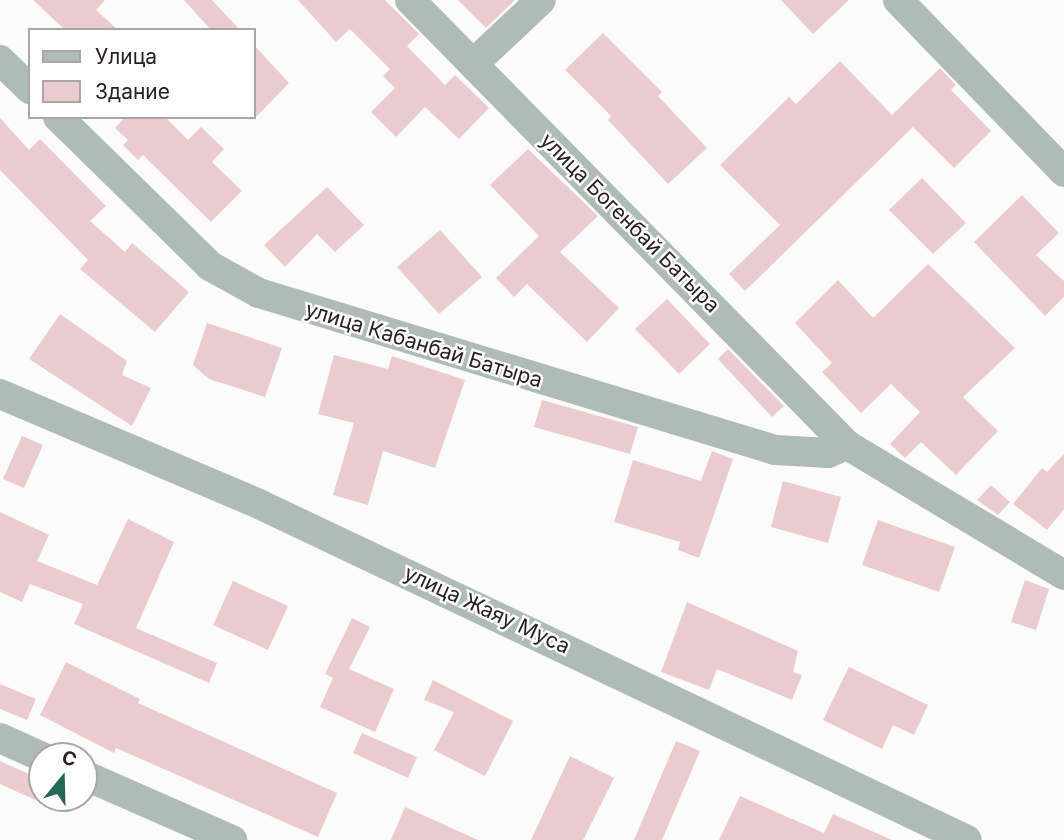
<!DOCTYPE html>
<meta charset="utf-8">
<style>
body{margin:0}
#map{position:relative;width:1064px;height:840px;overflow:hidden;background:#fbfbfb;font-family:Inter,sans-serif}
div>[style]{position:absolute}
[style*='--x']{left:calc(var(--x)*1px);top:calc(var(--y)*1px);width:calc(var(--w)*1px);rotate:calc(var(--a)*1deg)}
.building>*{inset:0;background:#ebccce}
.minor>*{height:30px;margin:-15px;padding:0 15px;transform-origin:15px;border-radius:15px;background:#aebbb7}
span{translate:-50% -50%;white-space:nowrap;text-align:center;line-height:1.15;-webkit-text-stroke:5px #fff;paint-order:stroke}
.street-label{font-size:21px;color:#2b2021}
.legend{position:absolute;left:28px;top:28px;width:228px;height:91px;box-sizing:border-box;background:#fff;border:2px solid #aaa6a6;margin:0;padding:9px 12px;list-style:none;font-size:21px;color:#2b2021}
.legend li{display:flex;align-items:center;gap:14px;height:35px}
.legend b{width:35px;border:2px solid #aaa6a6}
.north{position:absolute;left:28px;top:742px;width:70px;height:70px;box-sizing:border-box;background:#fff;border:2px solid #aaa6a6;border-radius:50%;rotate:19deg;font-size:19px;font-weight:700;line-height:28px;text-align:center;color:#2b2021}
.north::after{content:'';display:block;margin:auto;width:24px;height:32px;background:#236758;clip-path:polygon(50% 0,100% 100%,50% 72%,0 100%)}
</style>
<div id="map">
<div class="building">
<i style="clip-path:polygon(33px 0,105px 0,96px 10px,118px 30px,65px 30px)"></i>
<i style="clip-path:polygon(184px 0,212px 0,240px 30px,211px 30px)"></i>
<i style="clip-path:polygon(298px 0,385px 0,419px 34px,407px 46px,445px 85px,455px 75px,489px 108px,459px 139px,425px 107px,396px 137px,371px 112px,395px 88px,383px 76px,390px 69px,350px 29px,336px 42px)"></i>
<i style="clip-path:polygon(458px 0,515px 0,486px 28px)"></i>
<i style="clip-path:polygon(781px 0,849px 0,813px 34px)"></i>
<i style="clip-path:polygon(603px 33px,662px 92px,658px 96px,707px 148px,668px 184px,608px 120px,611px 116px,565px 70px)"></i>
<i style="clip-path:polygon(254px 45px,289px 83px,254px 119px)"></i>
<i style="clip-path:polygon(840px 61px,892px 115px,940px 68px,956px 85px,951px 90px,991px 131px,954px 168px,913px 127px,745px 291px,729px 274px,780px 225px,720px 165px,789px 97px,796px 104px)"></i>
<i style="clip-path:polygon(125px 117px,165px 117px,188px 140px,201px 127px,224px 149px,212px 162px,242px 191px,211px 222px,143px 155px,138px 160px,123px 145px,128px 140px,115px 128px)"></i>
<i style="clip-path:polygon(0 118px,29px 150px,40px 139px,106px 206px,90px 221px,125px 252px,132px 243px,189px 292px,155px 332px,80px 269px,88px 260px,0 170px)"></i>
<i style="clip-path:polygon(528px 149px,598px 216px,560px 252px,619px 308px,587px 342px,527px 284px,514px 297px,496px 278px,539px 236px,490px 185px)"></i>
<i style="clip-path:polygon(922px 178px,966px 223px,933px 254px,889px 210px)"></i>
<i style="clip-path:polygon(327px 187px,364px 225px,335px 252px,317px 234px,285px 267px,264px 245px)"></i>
<i style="clip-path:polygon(1022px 195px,1059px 233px,1036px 255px,1064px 281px,1064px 297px,1045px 316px,974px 242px)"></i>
<i style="clip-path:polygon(440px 230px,482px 277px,439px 314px,397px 267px)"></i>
<i style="clip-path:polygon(928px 264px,1015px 348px,963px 397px,998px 431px,956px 475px,921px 442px,905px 458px,890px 444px,920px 412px,891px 384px,861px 413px,822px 372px,832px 363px,795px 323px,838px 280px,873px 318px)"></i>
<i style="clip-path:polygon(667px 299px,710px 344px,679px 374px,635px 329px)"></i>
<i style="clip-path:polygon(60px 314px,127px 361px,122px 375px,151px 388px,132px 426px,29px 359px)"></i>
<i style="clip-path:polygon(207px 323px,282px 348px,265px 397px,209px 379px,193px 365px)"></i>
<i style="clip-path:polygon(728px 349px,784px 406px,772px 417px,718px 359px)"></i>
<i style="clip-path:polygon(334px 355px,388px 369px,392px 356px,465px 380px,435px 468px,383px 451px,368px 505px,333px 495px,354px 423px,318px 414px)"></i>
<i style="clip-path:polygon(542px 400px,638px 427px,630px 454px,534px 427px)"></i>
<i style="clip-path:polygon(22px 436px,43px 445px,24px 488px,3px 479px)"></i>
<i style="clip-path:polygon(712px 451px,733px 459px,699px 558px,678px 550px,680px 542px,614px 522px,633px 460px,701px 481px)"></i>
<i style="clip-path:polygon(1064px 454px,1064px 509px,1047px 530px,1013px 504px,1042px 468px,1047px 472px)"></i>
<i style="clip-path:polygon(783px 481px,841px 497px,828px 543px,771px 527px)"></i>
<i style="clip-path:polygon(991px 485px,1010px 502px,998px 515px,977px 500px)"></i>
<i style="clip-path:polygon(0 512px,49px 535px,37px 561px,97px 585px,128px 519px,174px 542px,136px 628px,217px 663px,209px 683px,74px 624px,83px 604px,30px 584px,22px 602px,0 592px)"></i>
<i style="clip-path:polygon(878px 520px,955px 547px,939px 592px,862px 565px)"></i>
<i style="clip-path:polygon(1025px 580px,1049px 589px,1036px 630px,1011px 622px)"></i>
<i style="clip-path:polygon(233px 581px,288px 606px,268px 650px,213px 625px)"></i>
<i style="clip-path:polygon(687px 602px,798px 651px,793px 672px,802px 675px,792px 700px,717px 669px,709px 690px,661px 672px)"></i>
<i style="clip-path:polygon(352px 618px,370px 627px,349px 669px,394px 689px,375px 732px,320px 707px,333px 678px,325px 674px)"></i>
<i style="clip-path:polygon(66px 662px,140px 699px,138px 703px,337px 793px,318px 837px,116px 748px,114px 753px,40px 715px)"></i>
<i style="clip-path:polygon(849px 667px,928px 705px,914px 735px,893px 725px,882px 749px,823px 720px)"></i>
<i style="clip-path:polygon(433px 680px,513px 721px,485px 776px,434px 750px,454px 712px,424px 700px)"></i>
<i style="clip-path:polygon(0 684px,36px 699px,27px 720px,0 709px)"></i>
<i style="clip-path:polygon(362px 733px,417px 757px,408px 778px,353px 753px)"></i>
<i style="clip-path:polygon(676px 741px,700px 751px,662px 840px,634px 840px)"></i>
<i style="clip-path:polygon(570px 756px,614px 778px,583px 840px,531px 840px)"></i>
<i style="clip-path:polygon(0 761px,42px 780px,42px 803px,0 784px)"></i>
<i style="clip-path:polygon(740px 796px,824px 833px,833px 814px,892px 840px,719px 840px)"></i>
<i style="clip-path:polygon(405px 807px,478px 840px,391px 840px)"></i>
</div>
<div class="minor">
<i style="--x:410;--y:0;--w:624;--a:45.52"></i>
<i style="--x:847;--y:445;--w:253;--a:30.9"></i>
<i style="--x:898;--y:0;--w:239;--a:46"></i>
<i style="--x:0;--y:60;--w:42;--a:44"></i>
<i style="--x:473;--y:64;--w:93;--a:-43.3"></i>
<i style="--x:58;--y:117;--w:213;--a:44.4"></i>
<i style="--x:210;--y:266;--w:56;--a:28.9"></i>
<i style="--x:259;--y:293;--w:539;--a:16.92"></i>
<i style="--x:775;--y:450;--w:53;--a:3.2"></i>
<i style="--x:828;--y:453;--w:21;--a:-23"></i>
<i style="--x:0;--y:394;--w:284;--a:23"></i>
<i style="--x:261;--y:505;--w:781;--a:25.38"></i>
<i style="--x:0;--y:738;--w:46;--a:24.3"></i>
<i style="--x:84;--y:775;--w:162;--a:23.7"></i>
</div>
<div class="street-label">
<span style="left:630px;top:223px;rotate:45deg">улица Богенбай Батыра</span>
<span style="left:424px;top:345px;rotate:17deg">улица Кабанбай Батыра</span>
<span style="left:487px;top:610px;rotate:25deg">улица Жаяу Муса</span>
</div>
<ul class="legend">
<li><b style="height:9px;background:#aebbb7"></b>Улица</li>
<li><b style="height:19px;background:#ebccce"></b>Здание</li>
</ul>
<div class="north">С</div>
</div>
